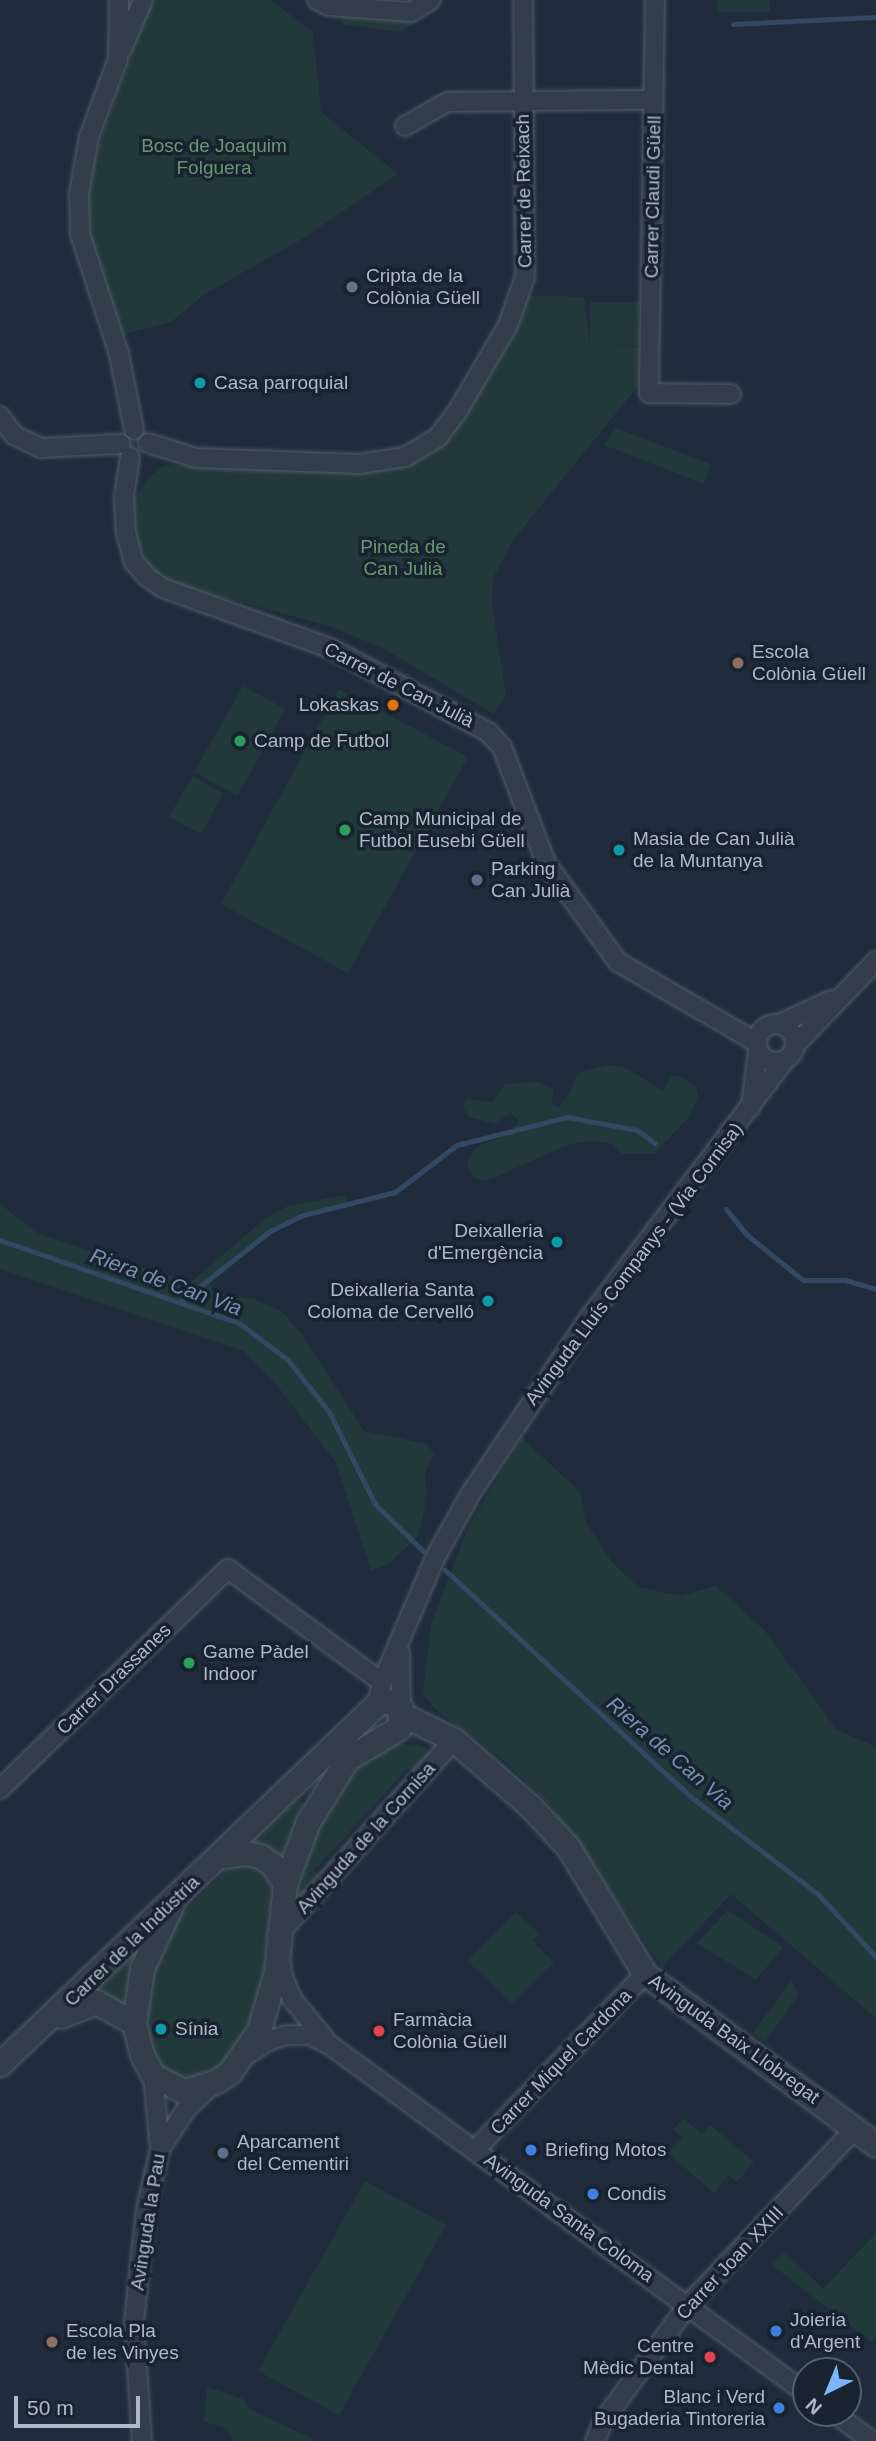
<!DOCTYPE html>
<meta charset="utf-8">
<style>
body{margin:0}
#map{position:relative;width:876px;height:2441px;overflow:hidden;background:#202c3b;font-family:Arial,sans-serif}
div>[style]{position:absolute}
[style*='--x']{left:calc(var(--x)*1px);top:calc(var(--y)*1px);width:calc(var(--w)*1px);rotate:calc(var(--a)*1deg)}
.green>*{inset:0;background:#22393c}
.stream>*{height:5px;margin:-2.5px;padding:0 2.5px;transform-origin:2.5px;border-radius:2.5px;background:#324863}
.roads{filter:drop-shadow(0 0 2px #525c69) drop-shadow(0 0 2px #525c69)}
.minor>*{height:18px;margin:-9px;padding:0 9px;transform-origin:9px;border-radius:9px;background:#343e4b}
.minor>.ring{margin:-9px;padding:0;box-sizing:content-box;background:none;border:18px solid #343e4b;border-radius:50%}
.tertiary>*{height:23px;margin:-11.5px;padding:0 11.5px;transform-origin:11.5px;border-radius:11.5px;background:#343e4b}
.dots>*{width:19px;height:19px;translate:-50% -50%;box-sizing:border-box;border:4px solid #19232f;border-radius:50%}
span{translate:-50% -50%;white-space:nowrap;text-align:center;line-height:1.15;-webkit-text-stroke:7px #19232f;paint-order:stroke}
.park-label{font-size:19px;color:#65996f}
.street-label{font-size:19px;color:#afb9c7}
.poi-label{font-size:19px;color:#afb9c7}
.left{translate:0 -50%;text-align:left}
.right{translate:-100% -50%;text-align:right}
.water-label{font-size:21px;color:#7490b1;font-style:italic}
.north{position:absolute;left:792px;top:2357px;width:70px;height:70px;box-sizing:border-box;background:#19232f;border:2px solid #555f6c;border-radius:50%;rotate:223deg;font-size:19px;font-weight:700;line-height:28px;text-align:center;color:#afb9c7}
.north::after{content:'';display:block;margin:auto;width:24px;height:32px;background:#7db3fd;clip-path:polygon(50% 0,100% 100%,50% 72%,0 100%)}
.scale{position:absolute;left:14px;top:2396px;width:126px;height:32px;box-sizing:border-box;border:4px solid #afb9c7;border-top:0;padding-left:9px;font-size:21px;line-height:24px;white-space:nowrap;color:#afb9c7;-webkit-text-stroke:5px #19232f;paint-order:stroke}
</style>
<div id="map">
<div class="green">
<i style="clip-path:polygon(150px 0,270px 0,313px 32px,321px 112px,398px 174px,305px 237px,205px 294px,171px 322px,123px 334px,92px 248px,87px 179px)"></i>
<i style="clip-path:polygon(717px 0,770px 0,770px 12px,717px 12px)"></i>
<i style="clip-path:polygon(341px 14px,398px 20px,419px 21px,399px 32px,342px 24px)"></i>
<i style="clip-path:polygon(526px 295px,584px 297px,590px 345px,590px 302px,639px 302px,639px 346px,602px 345px,639px 347px,638px 386px,513px 540px,493px 578px,492px 605px,506px 695px,494px 714px,381px 647px,329px 626px,182px 586px,161px 578px,147px 563px,136px 536px,134px 500px,149px 477px,166px 465px,359px 473px,409px 464px,431px 454px,457px 423px,527px 302px)"></i>
<i style="clip-path:polygon(616px 428px,710px 464px,704px 484px,604px 445px)"></i>
<i style="clip-path:polygon(243px 686px,285px 709px,238px 796px,194px 772px)"></i>
<i style="clip-path:polygon(339px 689px,468px 757px,348px 973px,221px 904px)"></i>
<i style="clip-path:polygon(192px 776px,223px 793px,201px 834px,169px 817px)"></i>
<i style="clip-path:polygon(607px 1065px,624px 1067px,663px 1091px,671px 1077px,679px 1076px,696px 1087px,698px 1096px,689px 1117px,654px 1154px,622px 1154px,612px 1144px,591px 1140px,565px 1146px,496px 1177px,481px 1181px,472px 1175px,467px 1166px,470px 1155px,478px 1146px,506px 1136px,519px 1121px,511px 1112px,496px 1124px,469px 1117px,463px 1107px,466px 1099px,493px 1102px,505px 1084px,539px 1082px,554px 1090px,551px 1104px,559px 1108px,571px 1091px,577px 1073px)"></i>
<i style="clip-path:polygon(346px 1195px,348px 1207px,305px 1217px,277px 1230px,209px 1284px,213px 1292px,254px 1299px,281px 1311px,303px 1336px,364px 1431px,427px 1444px,434px 1454px,425px 1472px,427px 1497px,419px 1535px,390px 1563px,371px 1571px,336px 1463px,276px 1384px,244px 1351px,0 1269px,0 1204px,39px 1234px,190px 1283px,266px 1218px,288px 1206px)"></i>
<i style="clip-path:polygon(522px 1438px,580px 1492px,586px 1522px,611px 1561px,638px 1587px,680px 1596px,716px 1586px,765px 1631px,837px 1730px,876px 1747px,876px 2018px,731px 1894px,662px 1967px,551px 1806px,499px 1756px,439px 1713px,423px 1694px,431px 1624px,468px 1527px)"></i>
<i style="clip-path:polygon(391px 1743px,419px 1745px,427px 1749px,431px 1758px,417px 1776px,408px 1768px,314px 1871px,323px 1880px,293px 1910px,311px 1838px,345px 1773px)"></i>
<i style="clip-path:polygon(293px 1798px,304px 1803px,281px 1858px,255px 1843px,252px 1836px)"></i>
<i style="clip-path:polygon(241px 1863px,261px 1868px,272px 1890px,263px 1978px,247px 2032px,225px 2062px,201px 2077px,180px 2079px,161px 2068px,147px 2034px,144px 2013px,153px 1964px,176px 1919px,225px 1871px)"></i>
<i style="clip-path:polygon(728px 1910px,783px 1947px,756px 1980px,697px 1943px)"></i>
<i style="clip-path:polygon(516px 1912px,539px 1933px,532px 1941px,554px 1963px,513px 2004px,467px 1961px)"></i>
<i style="clip-path:polygon(132px 1950px,136px 1954px,126px 2000px,122px 2003px,95px 1991px)"></i>
<i style="clip-path:polygon(791px 1980px,799px 1995px,765px 2042px,753px 2033px)"></i>
<i style="clip-path:polygon(683px 2118px,702px 2134px,710px 2125px,754px 2162px,737px 2182px,728px 2175px,714px 2193px,668px 2153px,683px 2138px,673px 2130px)"></i>
<i style="clip-path:polygon(365px 2181px,446px 2225px,339px 2415px,258px 2371px)"></i>
<i style="clip-path:polygon(876px 2233px,876px 2338px,873px 2343px,772px 2265px,785px 2252px,823px 2289px)"></i>
<i style="clip-path:polygon(207px 2387px,243px 2399px,250px 2409px,317px 2441px,232px 2441px,227px 2428px,204px 2422px)"></i>
</div>
<div class="stream">
<i style="--x:733;--y:24;--w:143;--a:-2.8"></i>
<i style="--x:726;--y:1209;--w:33;--a:51"></i>
<i style="--x:747;--y:1235;--w:72;--a:38.8"></i>
<i style="--x:803;--y:1280;--w:42;--a:0"></i>
<i style="--x:845;--y:1280;--w:32;--a:16"></i>
<i style="--x:0;--y:1240;--w:253;--a:19.2"></i>
<i style="--x:239;--y:1323;--w:61;--a:37.1"></i>
<i style="--x:288;--y:1360;--w:66;--a:51.7"></i>
<i style="--x:329;--y:1412;--w:103;--a:63.4"></i>
<i style="--x:375;--y:1504;--w:67;--a:44.4"></i>
<i style="--x:180;--y:1302;--w:115;--a:-38.3"></i>
<i style="--x:270;--y:1231;--w:37;--a:-26"></i>
<i style="--x:303;--y:1215;--w:95;--a:-14"></i>
<i style="--x:395;--y:1192;--w:78;--a:-37.2"></i>
<i style="--x:457;--y:1145;--w:114;--a:-14.3"></i>
<i style="--x:567;--y:1117;--w:71;--a:10.5"></i>
<i style="--x:637;--y:1130;--w:22;--a:36"></i>
<i style="--x:445;--y:1570;--w:335;--a:42.7"></i>
<i style="--x:691;--y:1797;--w:160;--a:37.4"></i>
<i style="--x:818;--y:1894;--w:86;--a:47.4"></i>
</div>
<div class="roads">
<div class="minor">
<i style="--x:119;--y:0;--w:59;--a:91"></i>
<i style="--x:118;--y:59;--w:83;--a:110.4"></i>
<i style="--x:89;--y:137;--w:57;--a:100.1"></i>
<i style="--x:79;--y:193;--w:41;--a:88.6"></i>
<i style="--x:80;--y:234;--w:126;--a:72"></i>
<i style="--x:119;--y:354;--w:77;--a:78.8"></i>
<i style="--x:317;--y:0;--w:13;--a:27"></i>
<i style="--x:329;--y:6;--w:82;--a:4.2"></i>
<i style="--x:411;--y:12;--w:23;--a:-31"></i>
<i style="--x:655;--y:0;--w:393;--a:90.9"></i>
<i style="--x:649;--y:393;--w:82;--a:0.7"></i>
<i style="--x:122;--y:49;--w:53;--a:-66.8"></i>
<i style="--x:405;--y:126;--w:48;--a:-29.7"></i>
<i style="--x:447;--y:102;--w:207;--a:-0.6"></i>
<i style="--x:0;--y:416;--w:24;--a:54"></i>
<i style="--x:14;--y:435;--w:30;--a:26"></i>
<i style="--x:41;--y:448;--w:80;--a:-2.9"></i>
<i style="--x:148;--y:443;--w:50;--a:17.4"></i>
<i style="--x:196;--y:458;--w:164;--a:2.1"></i>
<i style="--x:360;--y:464;--w:46;--a:-8.8"></i>
<i style="--x:405;--y:457;--w:39;--a:-31"></i>
<i style="--x:438;--y:437;--w:31;--a:-53"></i>
<i style="--x:457;--y:412;--w:101;--a:-59.6"></i>
<i style="--x:508;--y:325;--w:51;--a:-70.5"></i>
<i style="--x:525;--y:277;--w:277;--a:-90.4"></i>
<i style="--x:130;--y:457;--w:40;--a:98.5"></i>
<i style="--x:124;--y:497;--w:36;--a:87"></i>
<i style="--x:126;--y:533;--w:30;--a:75"></i>
<i style="--x:134;--y:562;--w:20;--a:49"></i>
<i style="--x:147;--y:577;--w:19;--a:35"></i>
<i style="--x:163;--y:588;--w:177;--a:19.8"></i>
<i style="--x:330;--y:648;--w:179;--a:28"></i>
<i style="--x:488;--y:732;--w:21;--a:47"></i>
<i style="--x:502;--y:747;--w:124;--a:69.2"></i>
<i style="--x:546;--y:863;--w:122;--a:54"></i>
<i style="--x:618;--y:962;--w:160;--a:30.1"></i>
<i class="ring" style="left:757px;top:1024px;width:20px;height:20px"></i>
<i style="--x:780;--y:1024;--w:56;--a:-25.2"></i>
<i style="--x:796;--y:1044;--w:115;--a:-46.1"></i>
<i style="--x:751;--y:1107;--w:56;--a:-82.9"></i>
<i style="--x:400;--y:1652;--w:56;--a:89"></i>
<i style="--x:377;--y:1704;--w:23;--a:-77"></i>
<i style="--x:382;--y:1682;--w:137;--a:-66.8"></i>
<i style="--x:436;--y:1556;--w:72;--a:-60.9"></i>
<i style="--x:471;--y:1493;--w:211;--a:-56"></i>
<i style="--x:589;--y:1318;--w:323;--a:-52.8"></i>
<i style="--x:0;--y:1789;--w:317;--a:-44"></i>
<i style="--x:228;--y:1569;--w:191;--a:36.3"></i>
<i style="--x:325;--y:2039;--w:52;--a:-129.5"></i>
<i style="--x:292;--y:1999;--w:27;--a:-112"></i>
<i style="--x:282;--y:1974;--w:38;--a:-97"></i>
<i style="--x:277;--y:1936;--w:264;--a:-47.9"></i>
<i style="--x:245;--y:2056;--w:27;--a:-33"></i>
<i style="--x:268;--y:2041;--w:20;--a:-18"></i>
<i style="--x:287;--y:2035;--w:23;--a:0"></i>
<i style="--x:310;--y:2035;--w:22;--a:27"></i>
<i style="--x:330;--y:2045;--w:590;--a:36.17"></i>
<i style="--x:160;--y:2149;--w:49;--a:-56.6"></i>
<i style="--x:187;--y:2108;--w:35;--a:-43"></i>
<i style="--x:476;--y:2149;--w:243;--a:-46"></i>
<i style="--x:834;--y:2413;--w:47;--a:36.4"></i>
<i style="--x:142;--y:2441;--w:119;--a:-93.8"></i>
<i style="--x:134;--y:2322;--w:114;--a:-83.9"></i>
<i style="--x:146;--y:2209;--w:62;--a:-76.9"></i>
<i style="--x:160;--y:2149;--w:74;--a:-95.4"></i>
<i style="--x:595;--y:2441;--w:23;--a:-67"></i>
<i style="--x:604;--y:2420;--w:141;--a:-53.9"></i>
<i style="--x:687;--y:2306;--w:244;--a:-46.5"></i>
</div>
<div class="tertiary">
<i style="--x:403;--y:1715;--w:57;--a:26.1"></i>
<i style="--x:454;--y:1740;--w:102;--a:41"></i>
<i style="--x:531;--y:1807;--w:54;--a:47.2"></i>
<i style="--x:568;--y:1847;--w:149;--a:58.8"></i>
<i style="--x:645;--y:1974;--w:287;--a:36.5"></i>
<i style="--x:217;--y:1857;--w:29;--a:-8"></i>
<i style="--x:246;--y:1853;--w:14;--a:12"></i>
<i style="--x:260;--y:1856;--w:16;--a:35"></i>
<i style="--x:273;--y:1865;--w:22;--a:58"></i>
<i style="--x:61;--y:2016;--w:38;--a:-22"></i>
<i style="--x:96;--y:2002;--w:43;--a:28.9"></i>
<i style="--x:0;--y:2064;--w:521;--a:-43.68"></i>
<i style="--x:377;--y:1704;--w:10;--a:-17"></i>
<i style="--x:387;--y:1701;--w:16;--a:27"></i>
<i style="--x:401;--y:1708;--w:20;--a:96"></i>
<i style="--x:399;--y:1728;--w:61;--a:149.2"></i>
<i style="--x:347;--y:1759;--w:74;--a:121.8"></i>
<i style="--x:308;--y:1822;--w:66;--a:110.4"></i>
<i style="--x:285;--y:1884;--w:88;--a:95.8"></i>
<i style="--x:276;--y:1972;--w:60;--a:106.3"></i>
<i style="--x:259;--y:2030;--w:51;--a:124.6"></i>
<i style="--x:230;--y:2072;--w:18;--a:146"></i>
<i style="--x:215;--y:2082;--w:33;--a:164"></i>
<i style="--x:183;--y:2091;--w:34;--a:-152"></i>
<i style="--x:153;--y:2075;--w:23;--a:-119"></i>
<i style="--x:142;--y:2055;--w:33;--a:-104"></i>
<i style="--x:134;--y:2023;--w:56;--a:-81.7"></i>
<i style="--x:142;--y:1968;--w:73;--a:-64.8"></i>
</div>
</div>
<div class="dots">
<i style="left:352px;top:287px;background:#6b7280"></i>
<i style="left:200px;top:383px;background:#0f9aa8"></i>
<i style="left:738px;top:663px;background:#8d6e63"></i>
<i style="left:393px;top:705px;background:#e8710a"></i>
<i style="left:240px;top:741px;background:#2e9e5b"></i>
<i style="left:345px;top:830px;background:#2e9e5b"></i>
<i style="left:619px;top:850px;background:#0f9aa8"></i>
<i style="left:477px;top:880px;background:#5c6f8a"></i>
<i style="left:557px;top:1242px;background:#0f9aa8"></i>
<i style="left:488px;top:1301px;background:#0f9aa8"></i>
<i style="left:189px;top:1663px;background:#2e9e5b"></i>
<i style="left:161px;top:2029px;background:#0f9aa8"></i>
<i style="left:379px;top:2031px;background:#e0444e"></i>
<i style="left:531px;top:2150px;background:#3f7fe0"></i>
<i style="left:223px;top:2153px;background:#5c6f8a"></i>
<i style="left:593px;top:2194px;background:#3f7fe0"></i>
<i style="left:776px;top:2331px;background:#3f7fe0"></i>
<i style="left:52px;top:2342px;background:#8d6e63"></i>
<i style="left:710px;top:2357px;background:#e0444e"></i>
<i style="left:779px;top:2408px;background:#3f7fe0"></i>
</div>
<div class="park-label">
<span style="left:214px;top:157px">Bosc de Joaquim<br>Folguera</span>
<span style="left:403px;top:558px">Pineda de<br>Can Julià</span>
</div>
<div class="street-label">
<span style="left:524px;top:191px;rotate:-91deg">Carrer de Reixach</span>
<span style="left:653px;top:197px;rotate:-89deg">Carrer Claudi Güell</span>
<span style="left:399px;top:685px;rotate:27deg">Carrer de Can Julià</span>
<span style="left:634px;top:1264px;rotate:-53deg">Avinguda Lluís Companys - (Via Cornisa)</span>
<span style="left:114px;top:1679px;rotate:-44deg">Carrer Drassanes</span>
<span style="left:366px;top:1838px;rotate:-48deg">Avinguda de la Cornisa</span>
<span style="left:132px;top:1941px;rotate:-44deg">Carrer de la Indústria</span>
<span style="left:734px;top:2039px;rotate:36deg">Avinguda Baix Llobregat</span>
<span style="left:561px;top:2062px;rotate:-46deg">Carrer Miquel Cardona</span>
<span style="left:569px;top:2218px;rotate:36deg">Avinguda Santa Coloma</span>
<span style="left:148px;top:2222px;rotate:-81deg">Avinguda la Pau</span>
<span style="left:730px;top:2263px;rotate:-47deg">Carrer Joan XXIII</span>
</div>
<div class="poi-label">
<span class="left" style="left:366px;top:287px">Cripta de la<br>Colònia Güell</span>
<span class="left" style="left:214px;top:383px">Casa parroquial</span>
<span class="left" style="left:752px;top:663px">Escola<br>Colònia Güell</span>
<span class="right" style="left:379px;top:705px">Lokaskas</span>
<span class="left" style="left:254px;top:741px">Camp de Futbol</span>
<span class="left" style="left:359px;top:830px">Camp Municipal de<br>Futbol Eusebi Güell</span>
<span class="left" style="left:633px;top:850px">Masia de Can Julià<br>de la Muntanya</span>
<span class="left" style="left:491px;top:880px">Parking<br>Can Julià</span>
<span class="right" style="left:543px;top:1242px">Deixalleria<br>d'Emergència</span>
<span class="right" style="left:474px;top:1301px">Deixalleria Santa<br>Coloma de Cervelló</span>
<span class="left" style="left:203px;top:1663px">Game Pàdel<br>Indoor</span>
<span class="left" style="left:393px;top:2031px">Farmàcia<br>Colònia Güell</span>
<span class="left" style="left:175px;top:2029px">Sínia</span>
<span class="left" style="left:237px;top:2153px">Aparcament<br>del Cementiri</span>
<span class="left" style="left:545px;top:2150px">Briefing Motos</span>
<span class="left" style="left:607px;top:2194px">Condis</span>
<span class="left" style="left:790px;top:2331px">Joieria<br>d'Argent</span>
<span class="left" style="left:66px;top:2342px">Escola Pla<br>de les Vinyes</span>
<span class="right" style="left:694px;top:2357px">Centre<br>Mèdic Dental</span>
<span class="right" style="left:765px;top:2408px">Blanc i Verd<br>Bugaderia Tintoreria</span>
</div>
<div class="water-label">
<span style="left:166px;top:1282px;rotate:20deg">Riera de Can Via</span>
<span style="left:670px;top:1753px;rotate:41deg">Riera de Can Via</span>
</div>
<div class="north">N</div>
<div class="scale">50 m</div>
</div>
